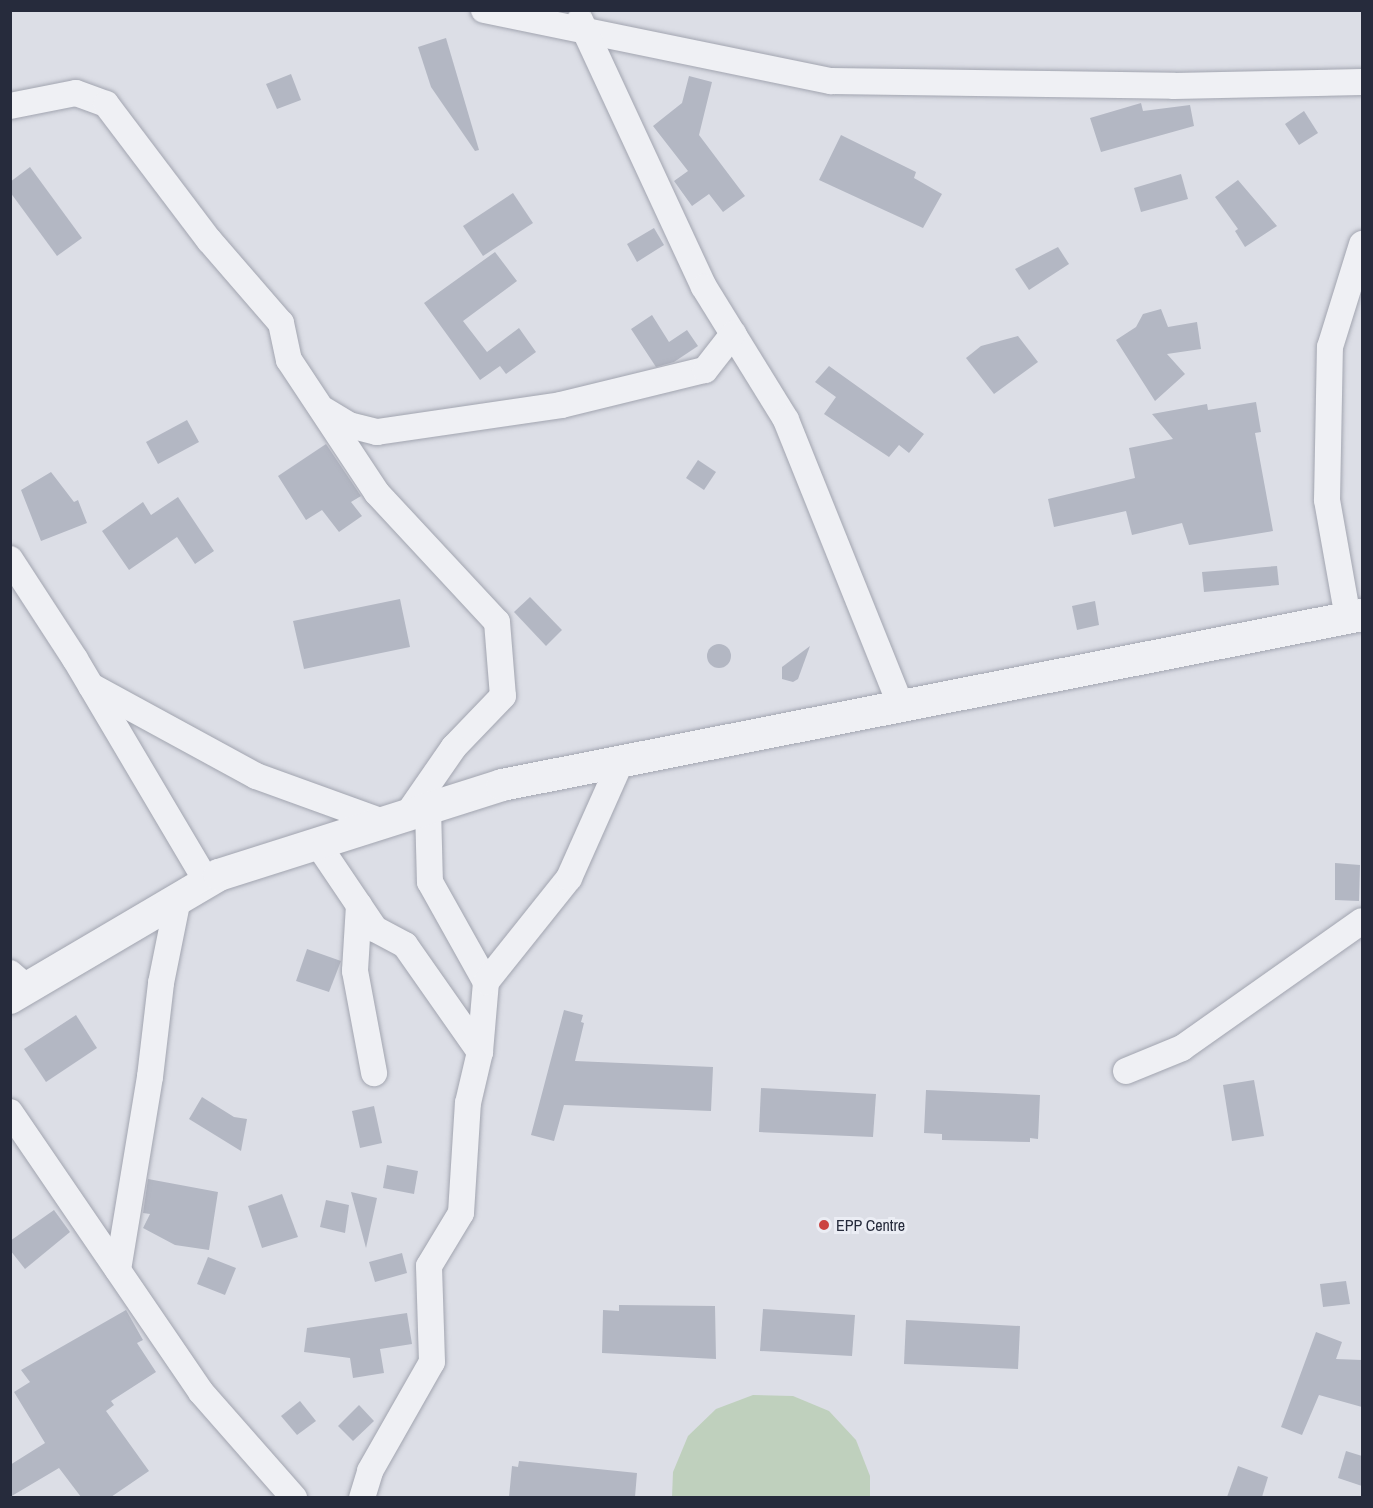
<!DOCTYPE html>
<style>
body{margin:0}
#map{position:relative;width:1373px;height:1508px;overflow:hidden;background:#dcdee6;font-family:"Archivo Narrow",sans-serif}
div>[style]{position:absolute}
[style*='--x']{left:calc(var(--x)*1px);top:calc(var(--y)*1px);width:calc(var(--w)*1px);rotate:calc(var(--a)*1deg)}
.green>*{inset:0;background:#bfd0bd}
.building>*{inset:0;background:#b3b7c3}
.round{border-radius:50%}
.roads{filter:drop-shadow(0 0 2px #a2a5b0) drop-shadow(0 0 2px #a2a5b0)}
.minor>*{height:26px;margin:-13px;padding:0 13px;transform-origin:13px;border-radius:13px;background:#eff0f4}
.tertiary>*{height:32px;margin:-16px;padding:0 16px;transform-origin:16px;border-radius:16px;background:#eff0f4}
.dots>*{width:16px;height:16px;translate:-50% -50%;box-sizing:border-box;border:3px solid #ebedf4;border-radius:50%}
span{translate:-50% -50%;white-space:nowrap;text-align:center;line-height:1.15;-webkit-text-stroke:6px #ebedf4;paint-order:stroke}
.poi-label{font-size:16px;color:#262b3c}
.left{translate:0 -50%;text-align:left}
.frame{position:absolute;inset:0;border:12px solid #262b3c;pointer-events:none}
</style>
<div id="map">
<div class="green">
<i style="clip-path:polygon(753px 1395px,793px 1396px,829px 1411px,856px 1440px,870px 1476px,870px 1497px,672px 1497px,673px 1472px,688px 1436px,716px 1409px)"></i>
</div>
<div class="building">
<i style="clip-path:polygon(446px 38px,479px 150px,475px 151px,431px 87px,418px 47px)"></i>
<i style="clip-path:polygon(291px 74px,301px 100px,277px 109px,266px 84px)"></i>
<i style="clip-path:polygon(689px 76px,712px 82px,699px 135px,745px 196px,723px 212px,709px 194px,692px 206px,674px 181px,688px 171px,653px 126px,682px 103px)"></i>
<i style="clip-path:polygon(1141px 103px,1143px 111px,1190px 105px,1194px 126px,1101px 152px,1090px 118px)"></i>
<i style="clip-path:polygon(1304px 111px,1318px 133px,1299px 145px,1285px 124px)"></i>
<i style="clip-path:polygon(841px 135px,916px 172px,914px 178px,942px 194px,923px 228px,819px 180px)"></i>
<i style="clip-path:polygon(30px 167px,82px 238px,57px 256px,10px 192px,10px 182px)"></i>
<i style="clip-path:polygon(1181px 174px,1188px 199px,1141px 212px,1134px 188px)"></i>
<i style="clip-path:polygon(1238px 180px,1277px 226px,1245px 247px,1235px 231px,1238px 229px,1215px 197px)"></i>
<i style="clip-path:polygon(513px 193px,533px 223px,483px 256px,463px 226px)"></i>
<i style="clip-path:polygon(654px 228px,664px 245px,637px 262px,627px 244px)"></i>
<i style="clip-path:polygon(1058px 247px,1069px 264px,1029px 290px,1015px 269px)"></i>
<i style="clip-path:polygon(495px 252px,517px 281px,463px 321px,487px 352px,519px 328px,536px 352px,506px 374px,500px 366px,480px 380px,424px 303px)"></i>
<i style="clip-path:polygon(1161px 309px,1168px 327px,1197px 322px,1201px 349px,1167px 354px,1185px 374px,1155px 401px,1116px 340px,1136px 327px,1143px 314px)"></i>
<i style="clip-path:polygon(652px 315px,669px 342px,687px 330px,698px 346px,674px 362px,656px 367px,631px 329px)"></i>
<i style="clip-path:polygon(1018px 336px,1038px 362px,994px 394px,966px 358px,981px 346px)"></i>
<i style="clip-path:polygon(829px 366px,924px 434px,909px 453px,899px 445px,889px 457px,824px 414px,836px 397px,815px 382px)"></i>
<i style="clip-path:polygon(1256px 402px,1261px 432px,1255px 433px,1273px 531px,1189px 545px,1182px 523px,1132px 535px,1126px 511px,1054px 527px,1048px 499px,1135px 478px,1129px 448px,1173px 439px,1152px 414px,1207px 404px,1208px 410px)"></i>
<i style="clip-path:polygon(187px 420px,199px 442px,158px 464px,146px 442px)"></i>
<i style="clip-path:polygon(326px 444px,361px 496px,351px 502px,362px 516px,339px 532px,322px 510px,306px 520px,278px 476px)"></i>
<i style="clip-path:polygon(698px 460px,716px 472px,704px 490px,686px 478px)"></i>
<i style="clip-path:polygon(51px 472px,74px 502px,78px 500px,87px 523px,41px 541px,21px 490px)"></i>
<i style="clip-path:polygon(178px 497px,214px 551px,195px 564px,177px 537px,129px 570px,102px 531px,143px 502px,151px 515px)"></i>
<i style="clip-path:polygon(1277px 566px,1279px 585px,1204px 592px,1202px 572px)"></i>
<i style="clip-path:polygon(530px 597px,562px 630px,546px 646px,514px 612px)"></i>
<i style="clip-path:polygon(400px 599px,410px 647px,304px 669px,293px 621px)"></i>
<i style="clip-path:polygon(1095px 601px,1099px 625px,1077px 630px,1072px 606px)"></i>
<i class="round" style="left:707px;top:644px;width:24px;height:24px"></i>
<i style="clip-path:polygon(810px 646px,798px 679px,793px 682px,782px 679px,782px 667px)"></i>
<i style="clip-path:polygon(1335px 863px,1360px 865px,1359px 901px,1335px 900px)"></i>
<i style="clip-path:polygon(307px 949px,341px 961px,329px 992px,296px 981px)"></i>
<i style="clip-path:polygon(564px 1010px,583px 1015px,581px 1022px,584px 1023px,575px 1061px,713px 1067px,711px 1111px,564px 1105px,554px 1141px,531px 1135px)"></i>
<i style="clip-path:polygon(76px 1015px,97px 1048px,46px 1082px,24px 1049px)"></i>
<i style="clip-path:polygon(1254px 1080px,1264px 1136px,1232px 1141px,1223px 1085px)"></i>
<i style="clip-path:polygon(761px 1088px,876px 1094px,873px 1137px,759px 1132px)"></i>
<i style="clip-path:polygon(926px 1090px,1040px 1095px,1038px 1139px,1030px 1138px,1030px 1142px,942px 1140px,942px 1134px,924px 1133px)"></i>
<i style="clip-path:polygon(202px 1097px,234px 1117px,247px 1119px,241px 1151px,189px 1119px)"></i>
<i style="clip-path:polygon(374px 1106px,382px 1143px,360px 1148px,352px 1111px)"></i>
<i style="clip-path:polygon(387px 1165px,418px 1171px,414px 1194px,383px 1188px)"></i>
<i style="clip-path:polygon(148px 1179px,218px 1192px,209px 1250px,175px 1245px,143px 1228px,150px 1214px,143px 1213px)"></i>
<i style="clip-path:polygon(351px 1192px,377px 1198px,366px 1248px)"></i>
<i style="clip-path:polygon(282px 1194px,298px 1237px,262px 1248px,248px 1206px)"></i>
<i style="clip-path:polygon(326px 1200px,349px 1205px,345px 1233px,320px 1227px)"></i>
<i style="clip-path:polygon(54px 1210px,70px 1232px,25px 1269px,10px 1250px,10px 1241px)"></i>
<i style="clip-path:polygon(402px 1253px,407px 1273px,375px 1282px,369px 1262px)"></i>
<i style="clip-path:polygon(208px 1257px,236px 1268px,225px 1295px,197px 1284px)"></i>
<i style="clip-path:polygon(1346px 1281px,1350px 1304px,1323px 1307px,1320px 1284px)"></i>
<i style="clip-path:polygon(619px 1305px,715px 1306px,716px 1359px,602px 1353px,603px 1310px,619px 1311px)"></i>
<i style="clip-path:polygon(763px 1309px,855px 1315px,852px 1356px,760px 1351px)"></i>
<i style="clip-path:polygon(126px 1310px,143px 1340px,137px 1343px,156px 1372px,111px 1401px,114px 1405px,106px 1411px,149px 1471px,111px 1497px,81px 1497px,59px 1468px,10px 1497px,10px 1465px,45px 1443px,14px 1392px,30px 1382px,21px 1370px)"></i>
<i style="clip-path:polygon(407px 1313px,412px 1344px,380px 1349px,384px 1373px,353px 1378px,350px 1358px,304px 1352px,307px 1328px)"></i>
<i style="clip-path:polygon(906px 1320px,1020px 1326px,1018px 1369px,904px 1364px)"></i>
<i style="clip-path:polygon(1316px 1332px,1342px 1342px,1336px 1359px,1362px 1360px,1362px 1407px,1319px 1395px,1302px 1435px,1281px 1427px)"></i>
<i style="clip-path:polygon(300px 1401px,316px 1421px,297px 1435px,281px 1416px)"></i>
<i style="clip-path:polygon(359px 1405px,374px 1421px,353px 1441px,338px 1426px)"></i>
<i style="clip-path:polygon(1346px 1451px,1362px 1456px,1362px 1486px,1338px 1478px)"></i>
<i style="clip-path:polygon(519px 1461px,637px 1473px,635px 1497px,509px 1497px,512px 1466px,518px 1467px)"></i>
<i style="clip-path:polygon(1238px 1466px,1268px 1477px,1262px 1497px,1227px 1497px)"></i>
</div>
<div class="roads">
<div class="minor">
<i style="--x:484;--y:10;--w:354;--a:11.6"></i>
<i style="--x:831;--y:81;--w:343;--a:0.8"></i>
<i style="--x:1174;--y:86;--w:188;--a:-1.2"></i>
<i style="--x:580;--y:20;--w:294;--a:65.1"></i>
<i style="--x:704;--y:287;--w:156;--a:58.3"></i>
<i style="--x:786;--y:420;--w:308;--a:68.1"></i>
<i style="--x:10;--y:106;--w:67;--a:-11.1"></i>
<i style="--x:76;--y:93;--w:32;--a:20"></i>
<i style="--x:106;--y:104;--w:171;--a:52.9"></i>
<i style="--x:209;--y:240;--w:110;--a:49.1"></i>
<i style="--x:281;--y:323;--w:38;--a:78"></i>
<i style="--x:289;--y:360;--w:159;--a:56.5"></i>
<i style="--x:377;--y:493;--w:176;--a:47.1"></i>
<i style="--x:497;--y:622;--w:74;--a:85.4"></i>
<i style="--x:503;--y:696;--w:71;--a:133.9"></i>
<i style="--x:454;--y:747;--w:83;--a:124.7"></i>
<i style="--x:324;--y:410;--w:29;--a:31"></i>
<i style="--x:349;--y:425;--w:29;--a:14"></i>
<i style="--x:377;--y:432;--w:186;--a:-8.3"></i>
<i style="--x:561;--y:405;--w:148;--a:-13.7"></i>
<i style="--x:705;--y:370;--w:46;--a:-52.1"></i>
<i style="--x:10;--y:559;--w:119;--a:57"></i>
<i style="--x:75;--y:659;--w:259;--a:59.4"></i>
<i style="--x:1348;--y:618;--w:120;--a:-100.1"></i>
<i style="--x:1327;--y:500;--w:153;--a:-88.9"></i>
<i style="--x:1330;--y:347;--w:108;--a:-72.7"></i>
<i style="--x:91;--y:686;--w:188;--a:28.6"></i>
<i style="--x:256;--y:776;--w:135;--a:19.9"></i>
<i style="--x:428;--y:808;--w:74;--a:88.5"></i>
<i style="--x:430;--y:882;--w:115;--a:60.8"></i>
<i style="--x:317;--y:843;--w:104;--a:56"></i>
<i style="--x:375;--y:929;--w:34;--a:28"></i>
<i style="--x:405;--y:945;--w:131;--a:55"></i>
<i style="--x:359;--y:905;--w:66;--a:93.5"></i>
<i style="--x:355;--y:971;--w:104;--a:79.4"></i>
<i style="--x:10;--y:973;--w:23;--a:41"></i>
<i style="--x:1126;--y:1071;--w:61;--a:-22.3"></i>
<i style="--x:1182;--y:1048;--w:220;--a:-35.2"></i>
<i style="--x:10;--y:1112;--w:339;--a:55.7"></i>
<i style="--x:201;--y:1392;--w:141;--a:48.7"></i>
<i style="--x:118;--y:1270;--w:196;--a:-80.6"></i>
<i style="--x:150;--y:1077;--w:95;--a:-83.3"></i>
<i style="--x:161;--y:983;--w:86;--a:-78.6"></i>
<i style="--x:362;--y:1498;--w:28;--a:-73"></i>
<i style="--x:370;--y:1471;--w:125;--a:-60.4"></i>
<i style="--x:432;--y:1362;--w:96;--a:-91.8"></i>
<i style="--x:429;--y:1266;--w:62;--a:-58.9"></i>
<i style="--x:461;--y:1213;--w:110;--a:-86.4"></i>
<i style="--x:468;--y:1103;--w:52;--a:-76.8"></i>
<i style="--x:480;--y:1052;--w:70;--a:-85.1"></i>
<i style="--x:486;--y:982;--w:133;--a:-51.4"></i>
<i style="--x:569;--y:878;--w:128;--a:-66"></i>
</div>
<div class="tertiary">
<i style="--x:10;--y:998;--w:243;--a:-30.5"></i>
<i style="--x:219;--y:875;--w:297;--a:-17.6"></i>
<i style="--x:502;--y:785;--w:877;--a:-11.18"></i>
</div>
</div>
<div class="dots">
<i style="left:824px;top:1225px;background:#cb4341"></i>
</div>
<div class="poi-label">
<span class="left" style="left:836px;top:1225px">EPP Centre</span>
</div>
<div class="frame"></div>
</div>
